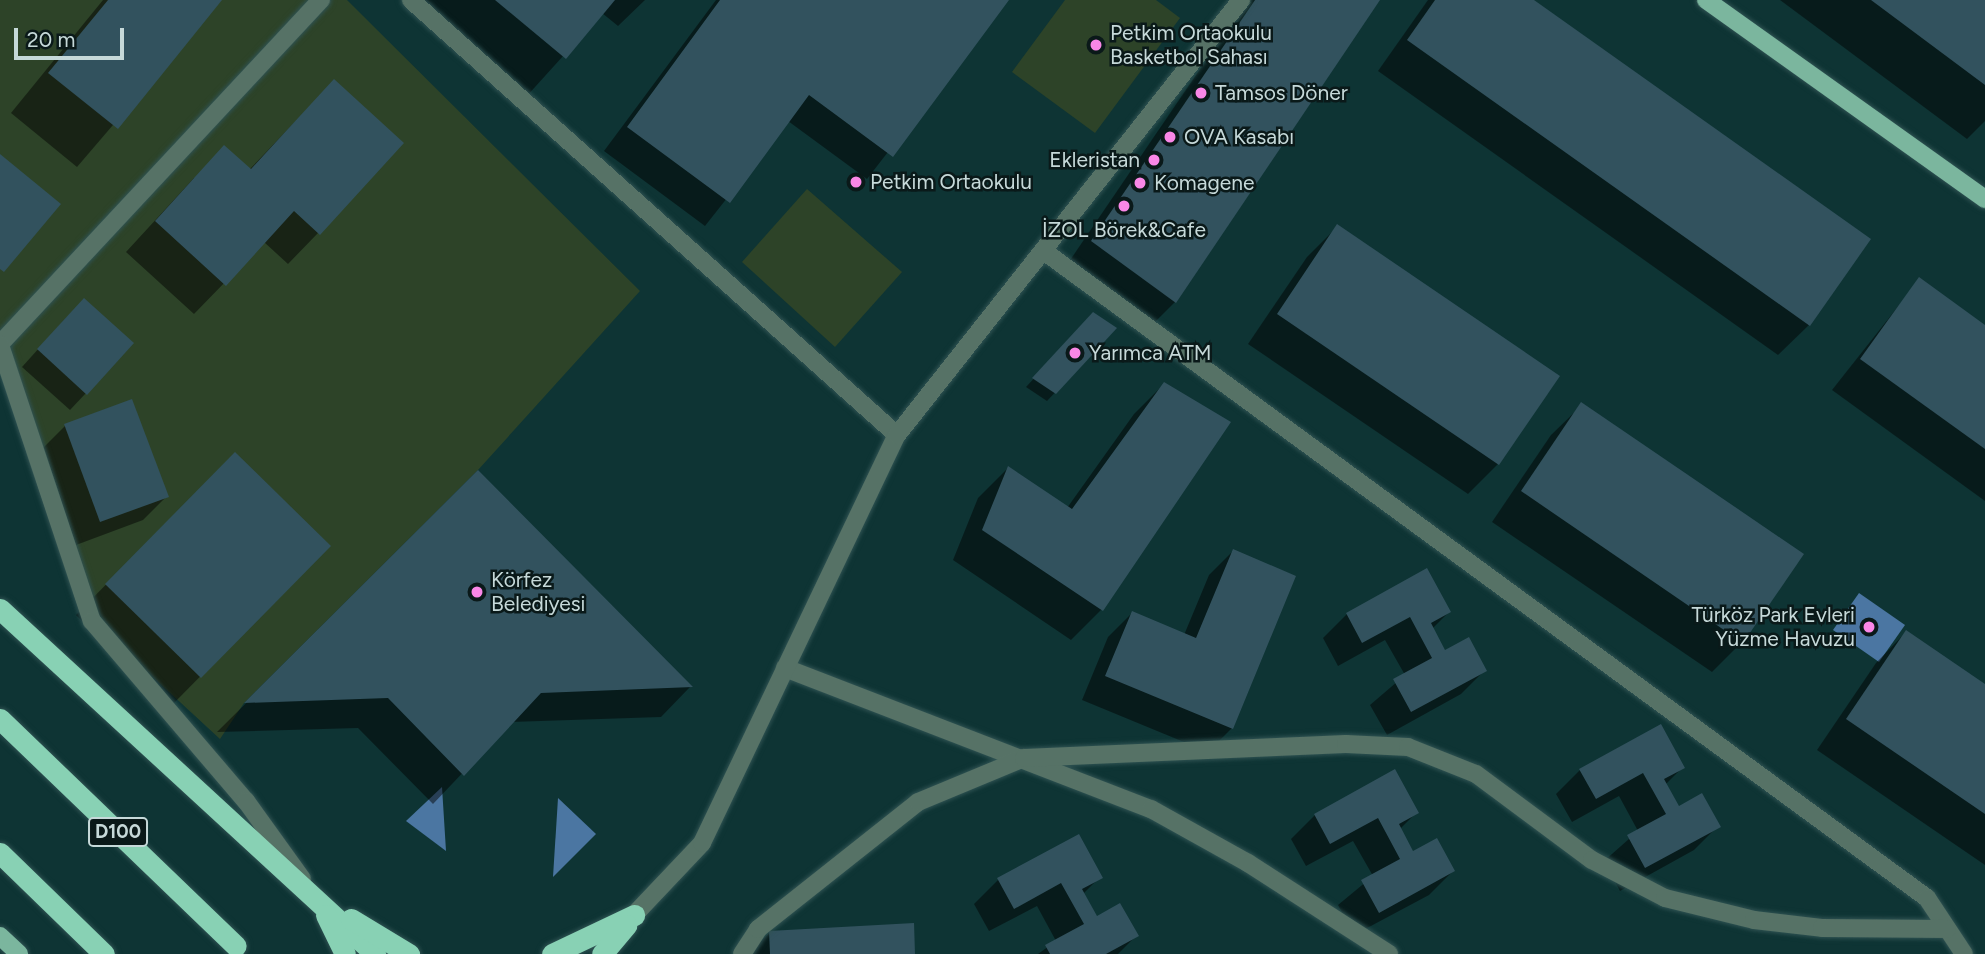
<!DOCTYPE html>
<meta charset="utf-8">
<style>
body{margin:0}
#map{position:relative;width:1985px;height:954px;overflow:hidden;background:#0e3434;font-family:Figtree,sans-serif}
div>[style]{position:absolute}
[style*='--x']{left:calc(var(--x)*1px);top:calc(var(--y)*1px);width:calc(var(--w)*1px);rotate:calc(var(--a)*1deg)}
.green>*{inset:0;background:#2d4328}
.water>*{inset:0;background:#4b76a2}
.shadow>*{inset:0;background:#0007}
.building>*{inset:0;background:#32525e}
.roads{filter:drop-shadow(0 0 2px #2f5252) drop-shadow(0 0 2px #2f5252)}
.minor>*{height:18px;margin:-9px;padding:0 9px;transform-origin:9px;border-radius:9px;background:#567266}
.major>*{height:18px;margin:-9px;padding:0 9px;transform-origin:9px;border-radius:9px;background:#7bb69e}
.highway>*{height:21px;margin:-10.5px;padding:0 10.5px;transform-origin:10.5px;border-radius:10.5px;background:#88d1b4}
.dots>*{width:19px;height:19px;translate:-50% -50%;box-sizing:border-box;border:4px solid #0a1919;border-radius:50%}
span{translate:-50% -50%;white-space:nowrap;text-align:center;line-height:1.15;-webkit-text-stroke:5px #0a1919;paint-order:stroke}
.shield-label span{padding:2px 5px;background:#0a1919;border:2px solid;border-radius:5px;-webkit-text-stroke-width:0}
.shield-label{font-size:19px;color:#c6d9d9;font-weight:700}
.poi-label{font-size:21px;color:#c6d9d9}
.left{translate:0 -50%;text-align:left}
.right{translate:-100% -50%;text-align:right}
.scale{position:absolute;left:14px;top:28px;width:110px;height:32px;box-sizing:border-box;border:4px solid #c6d9d9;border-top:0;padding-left:9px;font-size:21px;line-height:24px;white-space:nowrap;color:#c6d9d9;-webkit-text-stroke:5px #0a1919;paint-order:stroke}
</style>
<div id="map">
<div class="green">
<i style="clip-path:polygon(0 0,347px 0,640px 291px,478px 470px,244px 703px,220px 739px,92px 621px,0 345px)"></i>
<i style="clip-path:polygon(1065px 0,1156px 0,1180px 18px,1095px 133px,1012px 72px)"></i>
<i style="clip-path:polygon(807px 189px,902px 272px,835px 347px,742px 262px)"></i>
</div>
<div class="water">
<i style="clip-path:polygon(1859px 593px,1905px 625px,1879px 662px,1833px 630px)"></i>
<i style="clip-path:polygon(442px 787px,446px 851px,406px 821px)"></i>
<i style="clip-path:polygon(558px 798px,596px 834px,553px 877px)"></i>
</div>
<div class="shadow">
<i style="clip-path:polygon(103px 0,220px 0,77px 167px,11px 113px)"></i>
<i style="clip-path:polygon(410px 0,645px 0,618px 26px,602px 13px,526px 97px)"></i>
<i style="clip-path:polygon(716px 0,1006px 0,867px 179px,788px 121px,705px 226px,604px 151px)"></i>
<i style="clip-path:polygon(1247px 0,1378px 0,1175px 302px,1145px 332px,1062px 272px)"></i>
<i style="clip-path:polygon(1428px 0,1531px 0,1809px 325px,1778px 355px,1378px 71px)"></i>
<i style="clip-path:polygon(1780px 0,1985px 0,1985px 121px,1967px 139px)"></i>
<i style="clip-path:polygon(334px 81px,318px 233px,288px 264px,264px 242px,194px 314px,126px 252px,194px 178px,249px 170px)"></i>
<i style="clip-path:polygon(1337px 227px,1498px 464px,1468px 494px,1248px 344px,1307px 257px)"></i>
<i style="clip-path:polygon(1919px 280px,1985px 327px,1985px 501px,1832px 390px)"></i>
<i style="clip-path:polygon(67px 317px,86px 393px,70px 410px,22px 367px)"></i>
<i style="clip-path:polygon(1086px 322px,1115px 329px,1047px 401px,1026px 387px)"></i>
<i style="clip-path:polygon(1164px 384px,1229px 422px,1101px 610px,1071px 640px,953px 560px,978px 498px,1008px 468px,1067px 508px,1134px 414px)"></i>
<i style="clip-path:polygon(131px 402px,167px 496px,143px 520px,76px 545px,41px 450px,65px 426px)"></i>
<i style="clip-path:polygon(1582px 405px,1742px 642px,1712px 672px,1492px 522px,1551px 435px)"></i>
<i style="clip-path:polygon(478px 473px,690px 687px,661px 717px,511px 722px,433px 804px,358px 728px,217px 732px)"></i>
<i style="clip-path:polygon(205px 484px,329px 546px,170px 707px,76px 615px)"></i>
<i style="clip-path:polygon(1233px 551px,1232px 728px,1208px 752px,1082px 700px,1108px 637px,1132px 613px,1184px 635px,1209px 575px)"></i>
<i style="clip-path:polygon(1449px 612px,1432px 629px,1444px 652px,1485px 670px,1461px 694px,1387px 735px,1370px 705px,1405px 675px,1385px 640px,1338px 666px,1323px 638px,1347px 614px)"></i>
<i style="clip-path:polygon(1906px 632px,1985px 686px,1985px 865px,1817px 750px,1876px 663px)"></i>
<i style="clip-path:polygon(1682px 768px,1665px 785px,1678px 808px,1718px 826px,1694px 850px,1620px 891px,1604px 861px,1638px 831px,1619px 796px,1572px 822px,1556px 794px,1580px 770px)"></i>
<i style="clip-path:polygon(1417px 812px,1400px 829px,1412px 853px,1453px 871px,1429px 895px,1354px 935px,1338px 905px,1373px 876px,1353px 841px,1306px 866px,1291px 839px,1315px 815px)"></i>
<i style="clip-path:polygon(1100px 877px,1083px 894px,1096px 918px,1136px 936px,1118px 954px,1038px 954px,1056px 941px,1037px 906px,989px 931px,974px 904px,998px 880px)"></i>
<i style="clip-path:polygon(769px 933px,914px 954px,748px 954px)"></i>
</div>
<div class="building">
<i style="clip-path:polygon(108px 0,222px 0,118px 129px,48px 73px)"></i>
<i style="clip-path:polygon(495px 0,615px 0,566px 59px)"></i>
<i style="clip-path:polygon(720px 0,1009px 0,893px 157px,809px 95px,730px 203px,627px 127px)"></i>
<i style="clip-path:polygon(1255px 0,1380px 0,1176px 303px,1091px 241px)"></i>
<i style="clip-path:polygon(1435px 0,1534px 0,1871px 239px,1810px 326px,1407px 40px)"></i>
<i style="clip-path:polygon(1871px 0,1985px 0,1985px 85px)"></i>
<i style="clip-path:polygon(334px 79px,404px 143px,320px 235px,294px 211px,226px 286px,155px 221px,224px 145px,251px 169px)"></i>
<i style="clip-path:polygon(0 154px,61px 204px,4px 272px,0 269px)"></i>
<i style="clip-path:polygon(1337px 224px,1560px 376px,1499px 465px,1277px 314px)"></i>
<i style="clip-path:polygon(1919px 277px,1985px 325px,1985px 449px,1860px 359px)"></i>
<i style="clip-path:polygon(84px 298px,134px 343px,87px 395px,37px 349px)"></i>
<i style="clip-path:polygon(1093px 312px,1117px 328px,1056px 394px,1032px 378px)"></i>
<i style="clip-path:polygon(1164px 382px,1231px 422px,1103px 611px,982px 530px,1008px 466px,1072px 509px)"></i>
<i style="clip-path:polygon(132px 399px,169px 497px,100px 522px,64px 424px)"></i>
<i style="clip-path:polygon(1581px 402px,1804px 554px,1743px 643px,1521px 491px)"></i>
<i style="clip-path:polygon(235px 452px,331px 546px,201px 678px,105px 584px)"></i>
<i style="clip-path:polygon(478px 470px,693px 687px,541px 693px,464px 776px,388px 698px,244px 703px)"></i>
<i style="clip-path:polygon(1233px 549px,1296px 576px,1233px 729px,1105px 676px,1132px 611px,1196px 638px)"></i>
<i style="clip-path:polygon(1427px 568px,1451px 612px,1431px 623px,1445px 650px,1469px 637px,1487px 671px,1411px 712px,1393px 679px,1432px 658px,1410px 617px,1362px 643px,1346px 613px)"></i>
<i style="clip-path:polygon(1906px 630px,1985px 684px,1985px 814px,1846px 719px)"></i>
<i style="clip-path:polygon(1661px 724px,1685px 768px,1664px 779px,1679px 806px,1702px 793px,1721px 827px,1645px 868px,1627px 835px,1666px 814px,1643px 773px,1596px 799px,1579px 769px)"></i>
<i style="clip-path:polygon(1395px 769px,1419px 813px,1399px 824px,1413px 851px,1437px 838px,1455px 871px,1379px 913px,1361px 880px,1400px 859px,1378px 818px,1330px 844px,1314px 814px)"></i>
<i style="clip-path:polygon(1079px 834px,1103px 878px,1082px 889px,1097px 916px,1120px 903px,1139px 936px,1106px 954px,1050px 954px,1045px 945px,1084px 924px,1061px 883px,1014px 909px,997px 878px)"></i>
<i style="clip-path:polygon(914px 923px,915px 954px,770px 954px,769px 931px)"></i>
</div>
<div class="roads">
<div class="minor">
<i style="--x:411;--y:0;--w:652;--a:41.83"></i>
<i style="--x:1045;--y:252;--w:1093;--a:36.22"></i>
<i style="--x:1927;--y:898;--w:67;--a:56.5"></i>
<i style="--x:0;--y:344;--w:471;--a:-47"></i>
<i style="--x:0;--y:345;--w:291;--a:71.6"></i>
<i style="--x:92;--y:621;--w:237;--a:49.5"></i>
<i style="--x:246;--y:801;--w:96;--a:54.3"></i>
<i style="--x:785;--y:668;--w:392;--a:21.1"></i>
<i style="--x:1151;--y:809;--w:111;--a:29.1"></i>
<i style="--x:1248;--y:863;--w:168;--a:32.8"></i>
<i style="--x:634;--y:915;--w:99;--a:-46.6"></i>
<i style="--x:702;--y:843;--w:452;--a:-64.5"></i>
<i style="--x:897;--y:435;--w:555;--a:-51.66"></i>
<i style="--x:742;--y:954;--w:30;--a:-57"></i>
<i style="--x:758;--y:929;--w:204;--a:-38.4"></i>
<i style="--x:918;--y:802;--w:115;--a:-22.5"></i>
<i style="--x:1024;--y:758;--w:322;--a:-2.5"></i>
<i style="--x:1346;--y:744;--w:62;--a:2.8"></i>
<i style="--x:1408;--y:747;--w:73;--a:21.7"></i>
<i style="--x:1476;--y:774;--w:144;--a:36.6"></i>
<i style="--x:1592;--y:860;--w:82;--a:27.5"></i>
<i style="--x:1665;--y:898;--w:92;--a:13.9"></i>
<i style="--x:1754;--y:920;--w:68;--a:6.7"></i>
<i style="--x:1822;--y:928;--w:125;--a:0.5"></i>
</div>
<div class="major">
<i style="--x:1706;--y:0;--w:343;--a:35.5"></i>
<i style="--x:0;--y:936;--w:26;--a:43"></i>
</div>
<div class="highway">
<i style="--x:0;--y:609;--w:510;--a:42.61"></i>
<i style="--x:0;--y:719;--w:327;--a:43.9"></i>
<i style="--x:0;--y:853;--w:145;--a:44.2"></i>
<i style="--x:326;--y:915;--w:43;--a:64"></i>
<i style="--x:351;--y:919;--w:68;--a:31.1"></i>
<i style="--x:552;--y:954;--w:91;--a:-25.4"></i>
<i style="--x:602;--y:954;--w:38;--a:-50"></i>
</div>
</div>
<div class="dots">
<i style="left:1096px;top:45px;background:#fa87e7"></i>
<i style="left:1201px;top:93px;background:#fa87e7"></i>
<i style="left:1170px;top:137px;background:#fa87e7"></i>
<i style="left:1154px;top:160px;background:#fa87e7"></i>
<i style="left:856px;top:182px;background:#fa87e7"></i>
<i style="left:1140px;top:183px;background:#fa87e7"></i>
<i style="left:1124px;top:206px;background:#fa87e7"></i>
<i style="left:1075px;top:353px;background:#fa87e7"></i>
<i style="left:477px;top:592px;background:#fa87e7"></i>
<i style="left:1869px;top:627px;background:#fa87e7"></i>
</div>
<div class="shield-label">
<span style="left:118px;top:832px">D100</span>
</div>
<div class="poi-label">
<span class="left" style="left:1110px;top:45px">Petkim Ortaokulu<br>Basketbol Sahası</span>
<span class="left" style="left:1215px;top:93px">Tamsos Döner</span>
<span class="left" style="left:1184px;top:137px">OVA Kasabı</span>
<span class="right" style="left:1140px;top:160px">Ekleristan</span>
<span class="left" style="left:870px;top:182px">Petkim Ortaokulu</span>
<span class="left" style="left:1154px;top:183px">Komagene</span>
<span style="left:1124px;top:230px">İZOL Börek&amp;Cafe</span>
<span class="left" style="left:1089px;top:353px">Yarımca ATM</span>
<span class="left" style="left:491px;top:592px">Körfez<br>Belediyesi</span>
<span class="right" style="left:1855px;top:627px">Türköz Park Evleri<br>Yüzme Havuzu</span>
</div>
<div class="scale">20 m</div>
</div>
